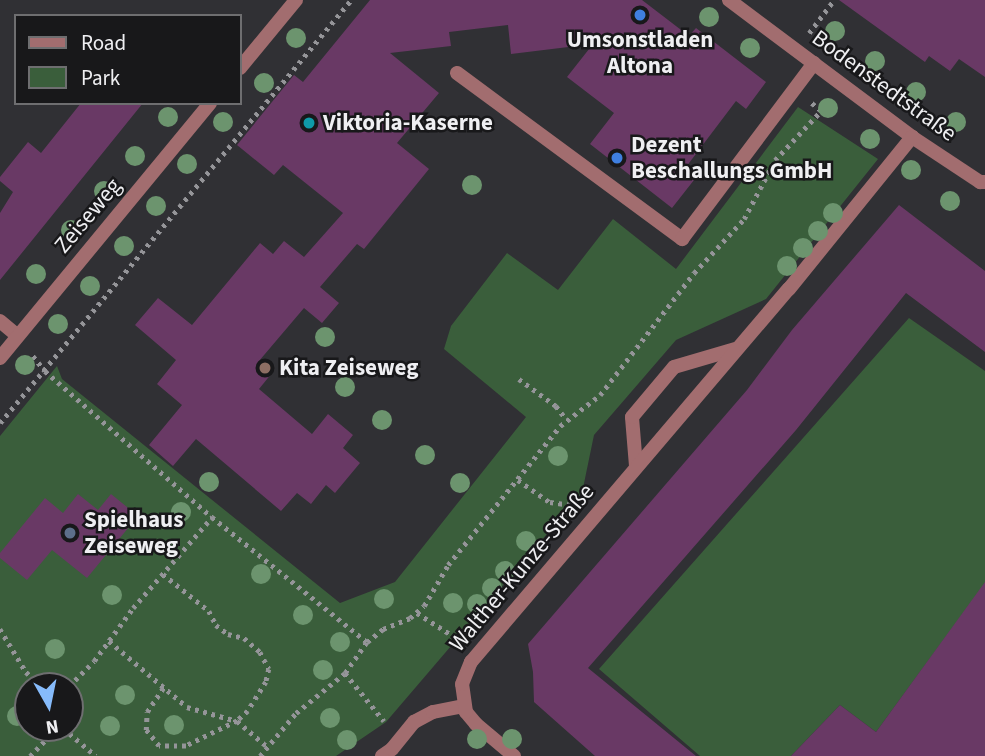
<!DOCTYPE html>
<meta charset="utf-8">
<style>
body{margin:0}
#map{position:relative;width:985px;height:756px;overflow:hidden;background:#303034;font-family:"Source Sans 3",sans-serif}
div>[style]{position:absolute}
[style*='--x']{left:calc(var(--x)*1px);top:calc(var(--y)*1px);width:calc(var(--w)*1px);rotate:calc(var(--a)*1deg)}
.green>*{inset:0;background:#3a5e3b}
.building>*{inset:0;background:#693965}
.path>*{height:4.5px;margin-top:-2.25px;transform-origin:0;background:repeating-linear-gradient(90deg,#959599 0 3.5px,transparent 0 8.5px)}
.lane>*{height:14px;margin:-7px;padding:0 7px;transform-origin:7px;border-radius:7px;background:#a26d6f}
.street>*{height:14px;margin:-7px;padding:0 7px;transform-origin:7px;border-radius:7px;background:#a26d6f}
.trees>*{width:20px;height:20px;margin:-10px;border-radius:50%;background:#6c946e}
.dots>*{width:19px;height:19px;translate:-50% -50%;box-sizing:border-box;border:4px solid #18181a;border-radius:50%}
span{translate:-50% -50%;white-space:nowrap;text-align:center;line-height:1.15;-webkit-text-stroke:5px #18181a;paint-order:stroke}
.poi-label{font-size:23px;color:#efeff2;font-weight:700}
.left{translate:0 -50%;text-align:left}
.street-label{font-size:23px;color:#efeff2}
.legend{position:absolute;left:14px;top:14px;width:228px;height:91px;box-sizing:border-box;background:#18181a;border:2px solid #6e6e70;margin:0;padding:9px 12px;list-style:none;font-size:21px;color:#efeff2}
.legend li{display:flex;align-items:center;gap:14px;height:35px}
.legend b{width:35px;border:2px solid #6e6e70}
.north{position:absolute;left:14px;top:672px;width:70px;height:70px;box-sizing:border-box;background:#18181a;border:2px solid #6e6e70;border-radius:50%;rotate:171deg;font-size:19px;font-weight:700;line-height:28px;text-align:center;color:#efeff2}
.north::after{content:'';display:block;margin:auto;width:24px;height:32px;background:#86bbfb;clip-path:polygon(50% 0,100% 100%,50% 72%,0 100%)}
</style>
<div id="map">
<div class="green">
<i style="clip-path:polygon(evenodd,798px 107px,878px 159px,766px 299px,676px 340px,594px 435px,582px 493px,386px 722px,336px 756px,0 756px,0 436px,57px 366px,62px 379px,340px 603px,395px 582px,526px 417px,444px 349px,451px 326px,507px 253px,558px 290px,613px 219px,676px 269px,798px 107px,28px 686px,70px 686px,70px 728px,28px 728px,28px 686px)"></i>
<i style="clip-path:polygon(909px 318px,985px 371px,985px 583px,876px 732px,840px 705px,791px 756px,700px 756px,599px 669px)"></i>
</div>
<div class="building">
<i style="clip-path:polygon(370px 0,642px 0,689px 36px,696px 28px,766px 82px,746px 109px,736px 101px,683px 171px,694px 180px,672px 208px,590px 144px,614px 113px,567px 77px,593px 44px,511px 54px,508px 25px,449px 32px,451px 46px,390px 53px,439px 93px,397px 143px,429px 169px,364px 249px,357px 244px,320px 287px,339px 303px,322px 323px,304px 308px,259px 361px,272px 373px,259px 389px,312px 434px,328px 414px,353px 435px,343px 448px,360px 463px,335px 493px,326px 485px,311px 504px,297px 493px,281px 511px,196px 439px,173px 466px,149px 445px,182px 405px,157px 384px,176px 360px,135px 325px,158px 298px,192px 325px,260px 243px,273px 254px,284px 241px,304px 257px,343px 213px,283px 165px,274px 175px,237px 145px,294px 75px,303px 82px)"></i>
<i style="clip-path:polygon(839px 0,985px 0,985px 77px,959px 59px,950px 71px,929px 56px,925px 62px)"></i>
<i style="clip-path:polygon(81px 103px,143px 103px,0 280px,0 213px,13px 192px,0 181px,0 177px,28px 142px,41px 153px)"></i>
<i style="clip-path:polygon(899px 205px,985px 271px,985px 352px,906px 293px,796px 430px,588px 668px,696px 756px,595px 756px,534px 702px,533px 672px,528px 644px,747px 390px,792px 330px)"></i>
<i style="clip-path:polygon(78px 494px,98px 510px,111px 494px,138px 516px,87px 578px,52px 550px,27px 580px,0 558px,0 553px,45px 498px,63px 513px)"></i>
<i style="clip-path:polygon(985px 582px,985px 756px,791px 756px,840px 705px,876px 732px)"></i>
</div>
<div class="path">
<i style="--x:809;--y:33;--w:41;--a:-52.9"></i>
<i style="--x:33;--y:356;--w:19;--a:51"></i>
<i style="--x:45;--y:371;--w:222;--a:41.2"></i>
<i style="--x:212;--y:517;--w:199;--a:38.9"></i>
<i style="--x:519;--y:379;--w:46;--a:36.1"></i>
<i style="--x:556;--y:406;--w:16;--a:52"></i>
<i style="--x:0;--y:423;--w:550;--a:-50.31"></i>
<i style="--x:518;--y:480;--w:39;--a:35"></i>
<i style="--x:550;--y:502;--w:22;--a:8"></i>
<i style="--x:163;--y:574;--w:59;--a:38.8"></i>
<i style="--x:209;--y:611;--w:16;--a:63"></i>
<i style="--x:216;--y:625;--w:15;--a:37"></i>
<i style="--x:228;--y:634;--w:16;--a:14"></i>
<i style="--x:244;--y:638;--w:21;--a:41"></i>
<i style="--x:260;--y:652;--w:19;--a:62"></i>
<i style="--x:269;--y:669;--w:13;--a:103"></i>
<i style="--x:266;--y:682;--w:34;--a:122"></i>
<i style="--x:248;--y:711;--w:15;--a:138"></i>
<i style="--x:237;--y:721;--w:57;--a:153.9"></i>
<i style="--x:186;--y:746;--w:27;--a:180"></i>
<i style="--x:159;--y:746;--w:21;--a:-129"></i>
<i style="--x:146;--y:730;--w:18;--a:-87"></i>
<i style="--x:147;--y:712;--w:30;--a:-56"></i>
<i style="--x:417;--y:613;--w:52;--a:32.5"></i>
<i style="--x:0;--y:629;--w:50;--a:58.8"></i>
<i style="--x:26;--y:672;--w:21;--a:43"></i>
<i style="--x:109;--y:641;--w:102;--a:40.2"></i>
<i style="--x:187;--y:707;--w:52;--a:15.6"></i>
<i style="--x:237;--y:721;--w:42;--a:40.2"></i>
<i style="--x:345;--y:673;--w:62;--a:50.9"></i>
<i style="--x:69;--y:686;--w:35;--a:-45"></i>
<i style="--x:94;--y:661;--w:66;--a:-53.7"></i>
<i style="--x:133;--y:608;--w:121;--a:-49"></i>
<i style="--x:63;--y:728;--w:43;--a:40.3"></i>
<i style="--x:30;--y:756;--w:39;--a:-46"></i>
<i style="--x:260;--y:756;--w:56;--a:-50.1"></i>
<i style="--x:296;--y:713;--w:63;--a:-39.2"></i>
<i style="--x:345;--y:673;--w:38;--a:-55"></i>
<i style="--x:367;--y:642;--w:21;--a:-39"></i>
<i style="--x:383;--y:629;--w:29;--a:-22"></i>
<i style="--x:410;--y:618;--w:18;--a:-41"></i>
<i style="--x:424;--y:606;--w:48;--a:-59.7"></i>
<i style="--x:448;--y:565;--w:179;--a:-51.1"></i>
<i style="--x:560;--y:426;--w:51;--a:-37.8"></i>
<i style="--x:600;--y:395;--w:154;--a:-52.4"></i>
<i style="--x:694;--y:273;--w:74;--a:-47.2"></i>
<i style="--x:744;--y:219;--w:67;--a:-62.3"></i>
<i style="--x:775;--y:160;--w:67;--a:-46.8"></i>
<i style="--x:821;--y:111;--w:13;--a:-141"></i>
</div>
<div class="lane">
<i style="--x:457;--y:73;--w:280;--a:36.4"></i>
<i style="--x:682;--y:239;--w:220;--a:-53.1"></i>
</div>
<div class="street">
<i style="--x:729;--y:0;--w:229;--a:36.8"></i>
<i style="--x:912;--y:137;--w:82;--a:33.5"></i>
<i style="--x:980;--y:182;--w:5;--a:0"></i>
<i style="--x:240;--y:68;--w:88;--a:-50.5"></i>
<i style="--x:0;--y:321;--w:23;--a:40"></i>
<i style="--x:0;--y:358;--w:330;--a:-50.5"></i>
<i style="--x:636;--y:466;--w:49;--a:-94.7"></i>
<i style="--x:632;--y:417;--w:65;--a:-50"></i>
<i style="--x:674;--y:367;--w:64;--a:-16.4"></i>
<i style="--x:382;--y:756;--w:12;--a:-35"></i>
<i style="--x:392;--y:749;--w:35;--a:-51"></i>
<i style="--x:414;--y:722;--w:21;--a:-28"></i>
<i style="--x:433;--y:712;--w:32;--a:-11"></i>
<i style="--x:514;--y:756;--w:50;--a:-139.9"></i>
<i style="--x:476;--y:724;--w:16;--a:-130"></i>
<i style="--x:466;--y:712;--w:28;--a:-98"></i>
<i style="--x:462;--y:684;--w:24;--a:-68"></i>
<i style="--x:471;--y:662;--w:490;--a:-49.6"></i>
<i style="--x:789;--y:289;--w:196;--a:-51"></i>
</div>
<div class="trees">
<i style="left:709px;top:17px"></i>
<i style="left:835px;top:31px"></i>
<i style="left:296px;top:38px"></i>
<i style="left:750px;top:48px"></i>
<i style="left:875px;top:61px"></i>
<i style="left:264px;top:83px"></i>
<i style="left:916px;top:92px"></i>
<i style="left:828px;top:108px"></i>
<i style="left:168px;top:117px"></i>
<i style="left:223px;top:122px"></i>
<i style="left:956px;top:122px"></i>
<i style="left:870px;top:139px"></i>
<i style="left:135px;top:156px"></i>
<i style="left:187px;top:164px"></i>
<i style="left:911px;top:170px"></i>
<i style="left:472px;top:185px"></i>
<i style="left:104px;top:191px"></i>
<i style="left:950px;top:201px"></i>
<i style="left:156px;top:206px"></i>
<i style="left:833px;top:213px"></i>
<i style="left:71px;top:230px"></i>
<i style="left:818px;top:231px"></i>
<i style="left:124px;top:246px"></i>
<i style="left:803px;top:248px"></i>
<i style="left:787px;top:266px"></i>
<i style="left:36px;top:274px"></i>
<i style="left:90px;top:286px"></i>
<i style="left:58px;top:324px"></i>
<i style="left:325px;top:337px"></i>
<i style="left:25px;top:365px"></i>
<i style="left:345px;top:387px"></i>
<i style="left:382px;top:420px"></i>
<i style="left:425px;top:455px"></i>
<i style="left:558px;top:456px"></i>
<i style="left:209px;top:482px"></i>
<i style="left:460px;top:483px"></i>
<i style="left:181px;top:512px"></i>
<i style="left:526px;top:541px"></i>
<i style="left:505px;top:571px"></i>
<i style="left:261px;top:574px"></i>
<i style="left:492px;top:588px"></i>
<i style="left:112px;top:595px"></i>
<i style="left:384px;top:599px"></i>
<i style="left:453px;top:603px"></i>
<i style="left:477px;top:604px"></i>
<i style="left:303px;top:615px"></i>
<i style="left:340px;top:642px"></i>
<i style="left:55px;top:649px"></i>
<i style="left:323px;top:670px"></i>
<i style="left:125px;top:695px"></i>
<i style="left:17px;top:716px"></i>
<i style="left:330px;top:718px"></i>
<i style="left:174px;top:725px"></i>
<i style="left:110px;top:726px"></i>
<i style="left:477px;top:739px"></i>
<i style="left:512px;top:739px"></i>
<i style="left:347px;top:740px"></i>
</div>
<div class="dots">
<i style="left:640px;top:15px;background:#3f7fe0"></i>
<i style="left:309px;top:123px;background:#0f9aa8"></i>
<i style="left:617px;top:158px;background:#3f7fe0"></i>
<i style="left:265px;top:368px;background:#8d6e63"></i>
<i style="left:70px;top:533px;background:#5c6f8a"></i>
</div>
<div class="poi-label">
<span style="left:640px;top:53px">Umsonstladen<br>Altona</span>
<span class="left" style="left:323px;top:123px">Viktoria-Kaserne</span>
<span class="left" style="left:631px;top:158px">Dezent<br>Beschallungs GmbH</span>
<span class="left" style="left:279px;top:368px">Kita Zeiseweg</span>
<span class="left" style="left:84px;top:533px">Spielhaus<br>Zeiseweg</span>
</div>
<div class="street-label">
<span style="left:884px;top:86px;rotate:36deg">Bodenstedtstraße</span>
<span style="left:88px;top:216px;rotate:-50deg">Zeiseweg</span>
<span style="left:522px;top:568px;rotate:-50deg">Walther-Kunze-Straße</span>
</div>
<ul class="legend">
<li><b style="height:9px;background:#a26d6f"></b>Road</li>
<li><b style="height:19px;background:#3a5e3b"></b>Park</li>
</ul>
<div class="north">N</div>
</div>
